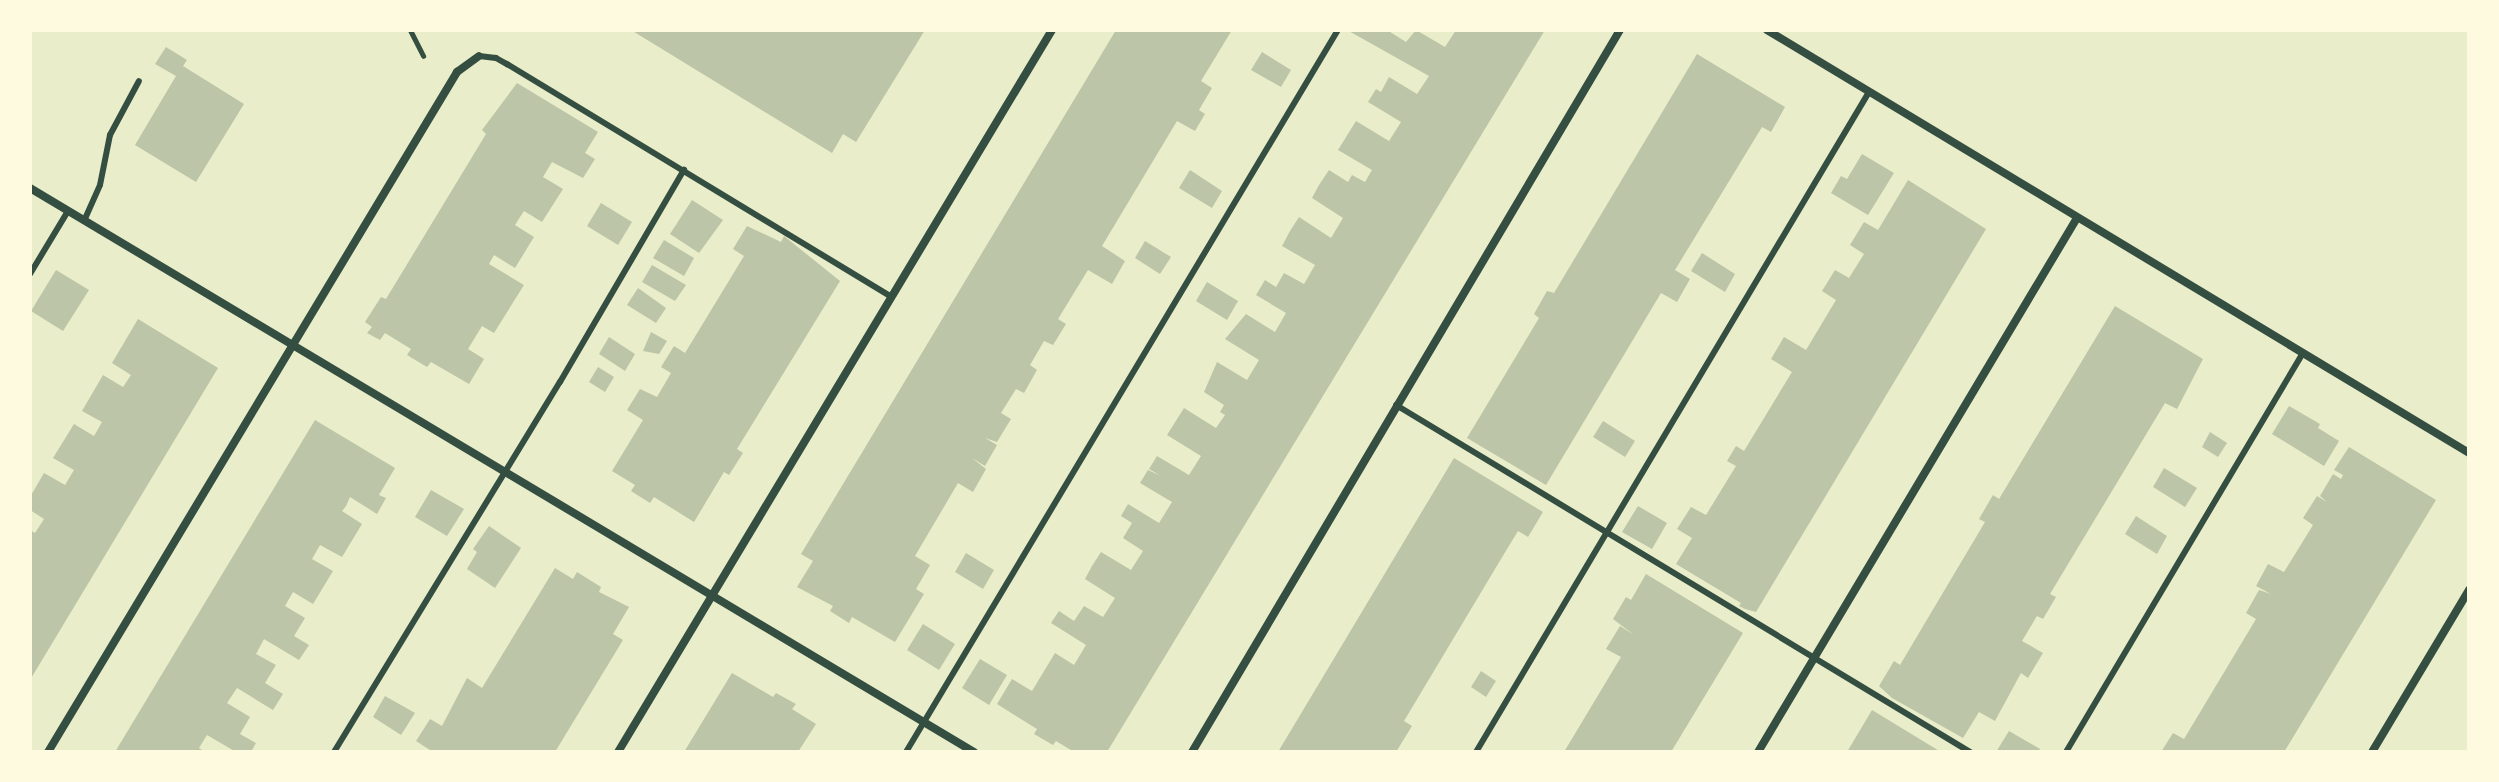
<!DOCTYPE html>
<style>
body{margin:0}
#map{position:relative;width:2499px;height:782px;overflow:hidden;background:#e9edc9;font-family:"Archivo Narrow",sans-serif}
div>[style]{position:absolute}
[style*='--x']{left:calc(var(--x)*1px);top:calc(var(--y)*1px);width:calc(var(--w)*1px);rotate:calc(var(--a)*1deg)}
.building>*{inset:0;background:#bcc5a7}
.path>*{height:5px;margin:-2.5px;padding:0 2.5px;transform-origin:2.5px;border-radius:2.5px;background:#344e41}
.service>*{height:6px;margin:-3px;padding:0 3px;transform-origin:3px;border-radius:3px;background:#344e41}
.minor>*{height:8px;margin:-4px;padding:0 4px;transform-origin:4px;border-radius:4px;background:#344e41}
span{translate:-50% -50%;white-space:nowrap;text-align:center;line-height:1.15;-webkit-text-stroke:6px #fefae0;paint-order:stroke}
.frame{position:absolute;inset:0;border:32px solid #fefae0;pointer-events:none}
</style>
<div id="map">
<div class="building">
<i style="clip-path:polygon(631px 30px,925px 30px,856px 142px,843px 134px,832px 153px)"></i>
<i style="clip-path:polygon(1116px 30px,1232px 30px,1201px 81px,1212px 88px,1199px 110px,1205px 114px,1195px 131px,1177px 121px,1102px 246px,1125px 261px,1112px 284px,1088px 270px,1058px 319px,1066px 324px,1053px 345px,1044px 341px,1030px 365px,1037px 370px,1024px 393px,1016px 389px,1001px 413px,1011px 419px,997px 442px,985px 438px,997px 445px,985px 466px,972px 458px,986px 469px,973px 492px,958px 483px,915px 556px,930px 565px,916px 589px,924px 594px,895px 642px,852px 617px,849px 623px,830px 611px,833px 606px,797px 587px,813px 561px,801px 554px)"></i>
<i style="clip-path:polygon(1347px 30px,1387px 30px,1406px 42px,1416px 30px,1445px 47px,1456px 30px,1545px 30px,1107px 752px,1074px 752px,1056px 741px,1053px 745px,1034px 734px,1037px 729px,997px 704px,1012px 679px,1032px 691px,1055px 653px,1074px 665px,1086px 645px,1051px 623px,1059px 611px,1074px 621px,1084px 606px,1103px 617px,1115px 598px,1085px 579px,1092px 566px,1101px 552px,1131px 570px,1143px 551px,1123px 538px,1132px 523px,1121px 516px,1128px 504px,1159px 523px,1172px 502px,1140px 483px,1148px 470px,1161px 476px,1149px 469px,1157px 456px,1189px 475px,1201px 456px,1167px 435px,1184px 408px,1216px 428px,1225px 415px,1220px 412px,1224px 405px,1204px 392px,1217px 362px,1247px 380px,1259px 360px,1225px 339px,1246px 314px,1275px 332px,1286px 313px,1256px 295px,1265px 280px,1276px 287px,1284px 273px,1304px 284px,1315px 265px,1282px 246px,1290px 231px,1299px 217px,1331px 238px,1343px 218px,1312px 198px,1319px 185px,1329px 170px,1348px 182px,1352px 175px,1365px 182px,1372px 170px,1338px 150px,1356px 121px,1389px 141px,1401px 122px,1368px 102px,1376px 89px,1381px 92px,1389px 77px,1417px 94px,1429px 76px)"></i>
<i style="clip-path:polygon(166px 47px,187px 60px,183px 66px,244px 104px,196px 182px,135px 145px,176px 76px,155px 64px)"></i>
<i style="clip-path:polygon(1262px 52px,1291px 70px,1281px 87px,1251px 70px)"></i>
<i style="clip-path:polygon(1697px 54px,1785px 107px,1771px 132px,1762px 127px,1675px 270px,1690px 279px,1677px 302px,1661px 293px,1546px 485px,1467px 438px,1539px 318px,1534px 314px,1547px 291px,1554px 293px)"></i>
<i style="clip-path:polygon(517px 83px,598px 132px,585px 153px,595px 159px,583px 178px,552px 162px,543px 177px,563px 189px,542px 222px,524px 211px,520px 217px,515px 225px,534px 237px,515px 268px,494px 255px,489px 264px,524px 285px,494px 333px,482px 326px,468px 349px,484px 359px,469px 384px,431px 362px,427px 367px,407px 355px,411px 349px,385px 333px,380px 340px,367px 333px,372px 327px,365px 322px,381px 297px,386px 299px,486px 134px,482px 130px)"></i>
<i style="clip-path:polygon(1862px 154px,1894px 173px,1868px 215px,1831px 193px,1841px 176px,1847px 179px)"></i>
<i style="clip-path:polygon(1190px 170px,1222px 191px,1212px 208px,1179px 188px)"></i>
<i style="clip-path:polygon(1908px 180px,1986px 229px,1756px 612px,1745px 609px,1739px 606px,1741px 603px,1676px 564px,1692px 538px,1677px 529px,1691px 507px,1706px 515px,1736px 466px,1727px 461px,1736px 446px,1744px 451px,1792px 372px,1771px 359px,1784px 337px,1806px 350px,1836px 300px,1822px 291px,1835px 270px,1849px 278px,1864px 254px,1850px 245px,1864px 222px,1878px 230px)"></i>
<i style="clip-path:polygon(692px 200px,723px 220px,699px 253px,670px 234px)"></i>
<i style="clip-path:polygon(601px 203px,632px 222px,618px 245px,587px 226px)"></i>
<i style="clip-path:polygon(747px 226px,781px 242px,784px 236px,840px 281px,737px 449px,743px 453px,729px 475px,724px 472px,694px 522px,654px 497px,650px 503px,631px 491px,635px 485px,612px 471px,643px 420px,627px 410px,640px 389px,657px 397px,671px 373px,661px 367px,674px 346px,685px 353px,744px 256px,733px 249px)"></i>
<i style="clip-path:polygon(664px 240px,694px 258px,684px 276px,653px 258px)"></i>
<i style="clip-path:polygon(1145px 241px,1171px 257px,1160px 274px,1135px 258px)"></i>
<i style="clip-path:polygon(1702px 253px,1735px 274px,1725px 292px,1691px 271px)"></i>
<i style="clip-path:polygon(652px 265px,686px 285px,675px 301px,642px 282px)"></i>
<i style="clip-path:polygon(56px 270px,89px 290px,63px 331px,31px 311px)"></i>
<i style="clip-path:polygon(1207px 282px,1238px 301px,1227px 320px,1196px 301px)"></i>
<i style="clip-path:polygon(638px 288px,666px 308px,656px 323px,627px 305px)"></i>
<i style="clip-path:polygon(2115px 306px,2203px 359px,2177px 409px,2165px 403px,2050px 594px,2056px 597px,2043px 619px,2037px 616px,2022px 641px,2043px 653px,2028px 678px,2021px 673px,1995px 721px,1979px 712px,1963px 738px,1892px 698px,1879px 686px,1894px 661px,1900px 665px,1985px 522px,1979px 519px,1993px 495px,1999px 499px)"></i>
<i style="clip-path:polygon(138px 319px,218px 368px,30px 680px,30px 530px,35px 533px,44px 519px,30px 510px,30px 497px,44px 473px,65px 485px,74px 470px,53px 458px,74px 424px,94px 436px,102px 422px,82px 411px,103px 375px,123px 387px,131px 375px,112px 363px)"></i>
<i style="clip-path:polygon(651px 332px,667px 341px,659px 354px,643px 351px)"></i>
<i style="clip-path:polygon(609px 337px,635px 354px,625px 371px,599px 354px)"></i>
<i style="clip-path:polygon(598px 367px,614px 377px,605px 392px,589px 382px)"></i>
<i style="clip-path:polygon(2289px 406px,2320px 424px,2318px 428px,2339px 441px,2324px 466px,2272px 434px)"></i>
<i style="clip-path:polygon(315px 420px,395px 468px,379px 495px,386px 498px,377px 514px,350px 497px,346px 506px,342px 511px,362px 524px,342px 557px,320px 545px,312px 559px,333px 571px,313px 604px,293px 592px,285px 606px,305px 618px,294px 636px,309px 645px,299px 660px,264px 639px,256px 654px,276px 665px,265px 683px,283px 694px,273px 710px,237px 688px,227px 703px,250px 717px,240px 734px,256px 743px,251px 752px,236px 752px,207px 735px,199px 748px,205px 752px,115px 752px)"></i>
<i style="clip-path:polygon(1603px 421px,1635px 441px,1625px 457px,1593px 437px)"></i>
<i style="clip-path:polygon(2210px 432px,2227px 443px,2218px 457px,2202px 447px)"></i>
<i style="clip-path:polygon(2349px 447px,2436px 500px,2292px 739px,2284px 752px,2161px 752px,2173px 733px,2184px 739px,2256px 619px,2246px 613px,2259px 590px,2271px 594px,2256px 586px,2268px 564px,2284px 572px,2313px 525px,2303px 518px,2317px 496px,2327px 502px,2320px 496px,2333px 474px,2341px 479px,2343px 475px,2334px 470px)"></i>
<i style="clip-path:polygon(1454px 458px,1543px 512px,1528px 537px,1518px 531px,1504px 554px,1404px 721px,1412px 726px,1396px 752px,1278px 752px)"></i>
<i style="clip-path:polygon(2164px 468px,2197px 488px,2185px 507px,2153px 487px)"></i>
<i style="clip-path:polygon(431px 490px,464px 509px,447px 536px,415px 517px)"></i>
<i style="clip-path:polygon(1638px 506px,1667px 523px,1652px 549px,1622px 532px)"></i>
<i style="clip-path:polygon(2136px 516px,2167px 536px,2157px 554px,2125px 534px)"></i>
<i style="clip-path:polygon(489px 526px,521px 548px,495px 588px,467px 569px,477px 552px,473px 549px)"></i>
<i style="clip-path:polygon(966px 553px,994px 570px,983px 589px,955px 572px)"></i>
<i style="clip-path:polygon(555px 568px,573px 579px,577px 572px,601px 587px,599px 592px,629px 607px,613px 634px,623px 640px,555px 752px,433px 752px,416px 741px,430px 719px,442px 726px,467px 678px,482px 688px)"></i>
<i style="clip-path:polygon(1646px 574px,1743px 633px,1671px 752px,1564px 752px,1621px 657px,1606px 649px,1620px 626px,1634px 635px,1613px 619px,1626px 597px,1631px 600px)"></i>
<i style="clip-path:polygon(923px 624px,955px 644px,939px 670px,907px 650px)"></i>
<i style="clip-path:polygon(980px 659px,1007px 675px,989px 705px,962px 688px)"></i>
<i style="clip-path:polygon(1481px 671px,1496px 681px,1486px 697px,1471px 687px)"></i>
<i style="clip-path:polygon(732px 673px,773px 697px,776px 693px,796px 704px,792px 709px,816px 724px,798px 752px,684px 752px)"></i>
<i style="clip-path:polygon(385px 696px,415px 713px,401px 735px,373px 717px)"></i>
<i style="clip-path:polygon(1872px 710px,1941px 752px,1847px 752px)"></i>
<i style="clip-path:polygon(2009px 731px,2040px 749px,2038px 752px,1996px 752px)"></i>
</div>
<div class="path">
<i style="--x:410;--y:30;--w:29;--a:63"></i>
</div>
<div class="service">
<i style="--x:479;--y:56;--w:17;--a:7"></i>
<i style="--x:496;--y:58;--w:13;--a:29"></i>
<i style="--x:507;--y:64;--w:450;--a:31.2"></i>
<i style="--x:84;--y:221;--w:39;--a:-66"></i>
<i style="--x:100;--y:185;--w:51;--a:-78.7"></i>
<i style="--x:110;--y:135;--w:61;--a:-61.8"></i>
<i style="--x:30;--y:274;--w:74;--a:-58.9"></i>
<i style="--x:1396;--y:405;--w:671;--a:31.15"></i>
<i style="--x:334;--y:752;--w:434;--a:-58.6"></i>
<i style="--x:560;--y:382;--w:246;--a:-59.7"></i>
<i style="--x:906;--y:752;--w:841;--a:-59.11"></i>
<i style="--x:1476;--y:752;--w:768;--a:-59.23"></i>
<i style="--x:2066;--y:752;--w:463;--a:-59.3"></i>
</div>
<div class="minor">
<i style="--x:1767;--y:30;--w:820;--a:31.07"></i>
<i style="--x:30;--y:188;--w:1100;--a:30.86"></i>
<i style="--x:48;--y:752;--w:794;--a:-58.97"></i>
<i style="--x:457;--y:72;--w:27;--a:-36"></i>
<i style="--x:618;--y:752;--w:842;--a:-58.99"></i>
<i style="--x:1192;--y:752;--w:839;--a:-59.34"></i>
<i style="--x:1758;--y:752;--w:622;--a:-59.15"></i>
<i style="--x:2372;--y:752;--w:189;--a:-59.1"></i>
</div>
<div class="frame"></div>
</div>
